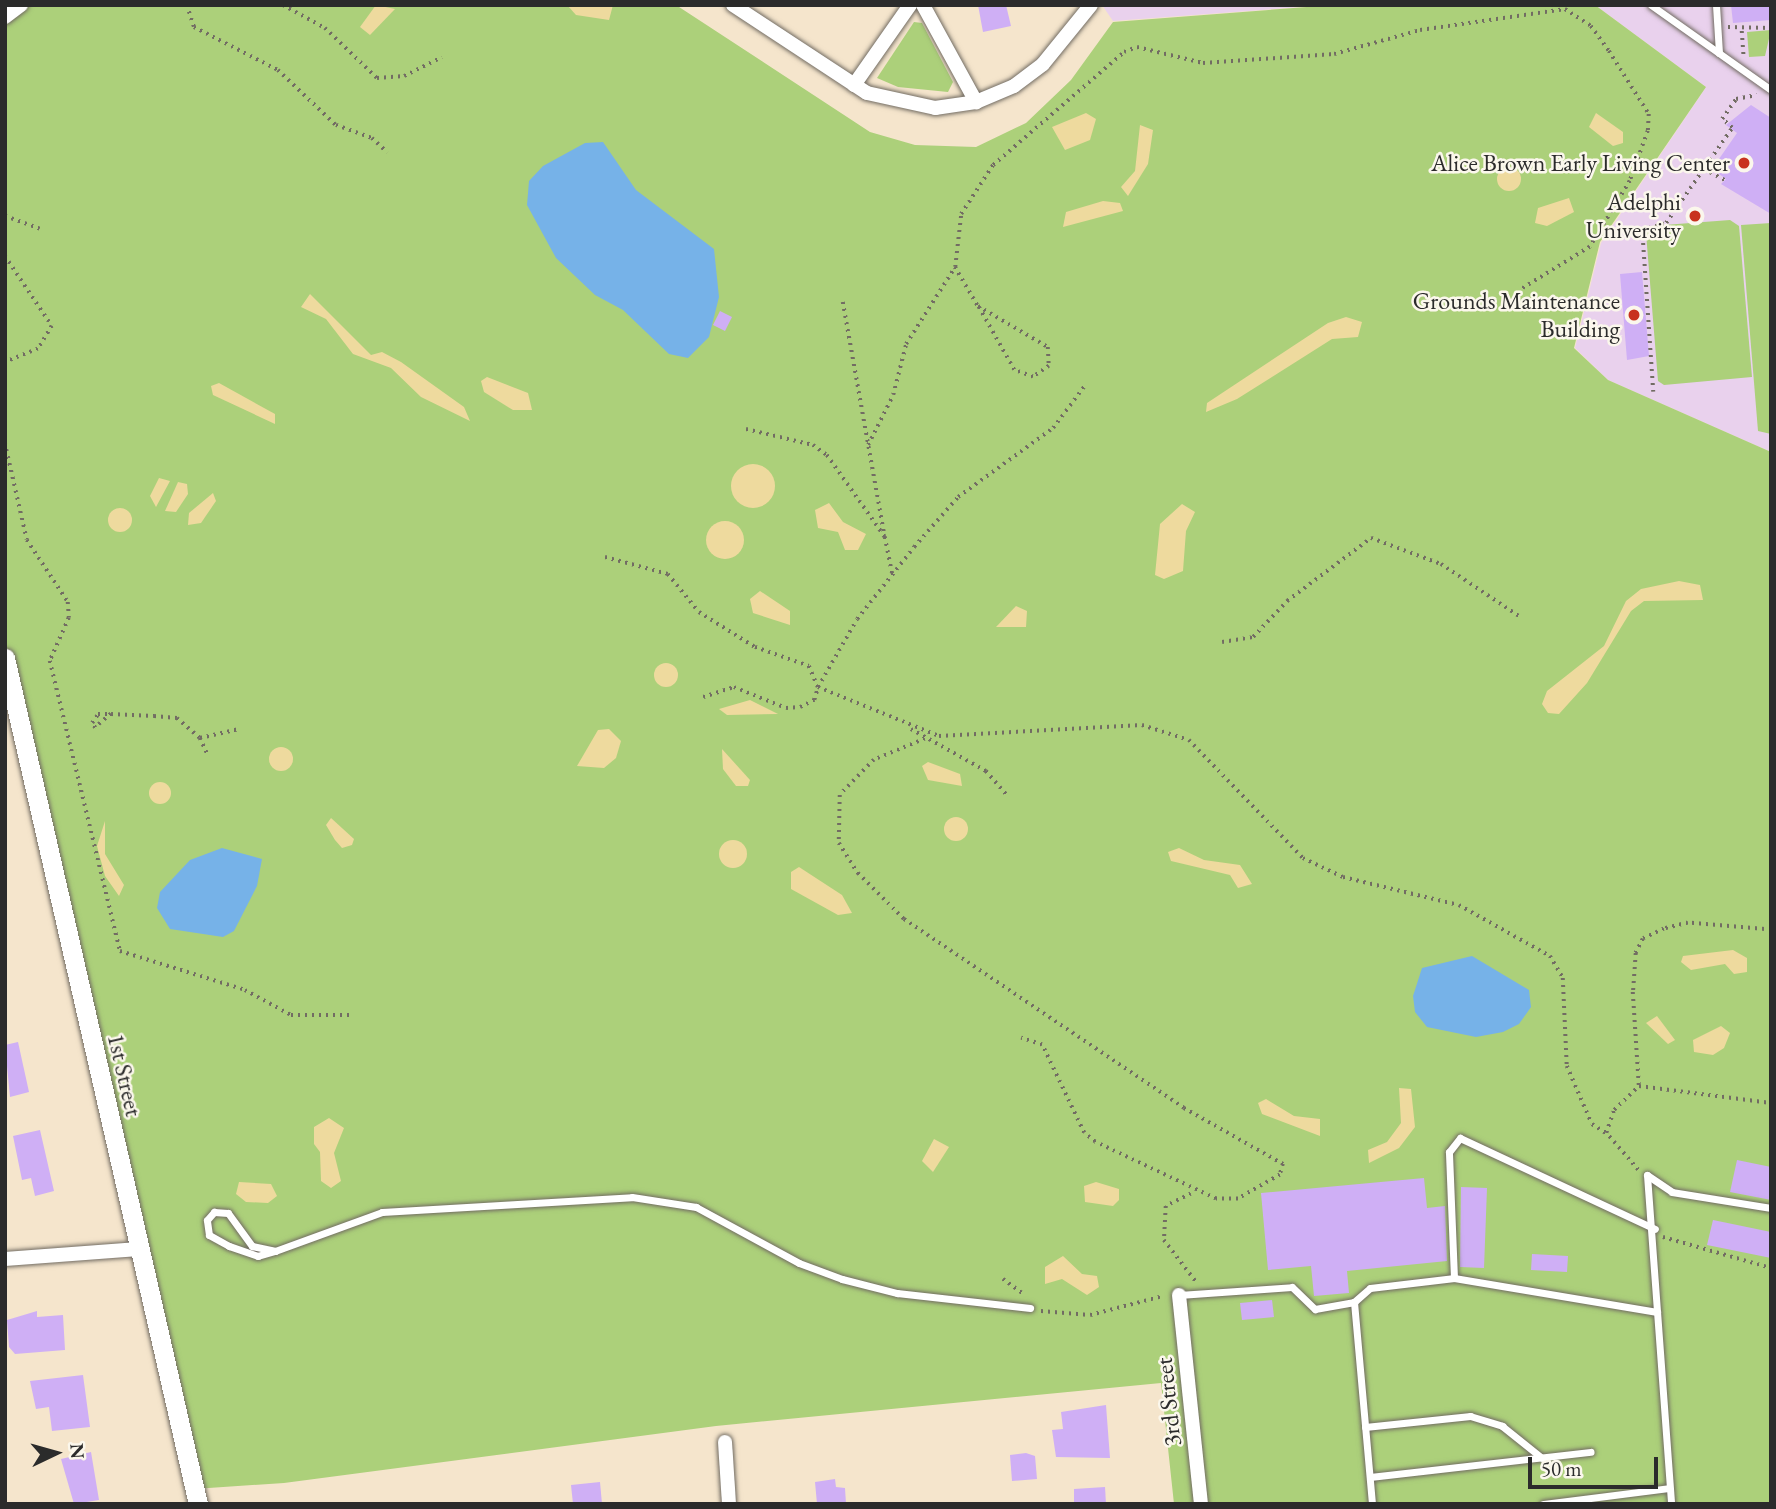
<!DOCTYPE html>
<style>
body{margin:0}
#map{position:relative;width:1776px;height:1509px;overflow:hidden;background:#f5e5cc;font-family:"EB Garamond",serif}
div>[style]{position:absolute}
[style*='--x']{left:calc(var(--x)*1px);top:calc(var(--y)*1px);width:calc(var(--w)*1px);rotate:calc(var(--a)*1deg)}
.built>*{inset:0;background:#e9d1ed}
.green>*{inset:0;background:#acd07a}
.sand>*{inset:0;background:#eeda9e}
.round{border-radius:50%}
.water>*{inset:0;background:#76b2e8}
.building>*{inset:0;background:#cfaff5}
.path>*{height:3.5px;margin-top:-1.75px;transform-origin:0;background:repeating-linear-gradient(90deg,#726c63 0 2px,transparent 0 7px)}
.roads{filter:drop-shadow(0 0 2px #726c63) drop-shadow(0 0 2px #726c63)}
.service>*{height:7px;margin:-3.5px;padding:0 3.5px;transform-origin:3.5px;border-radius:3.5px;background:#fff}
.minor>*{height:14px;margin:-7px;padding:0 7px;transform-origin:7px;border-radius:7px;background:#fff}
.tertiary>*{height:19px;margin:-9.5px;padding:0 9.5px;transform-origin:9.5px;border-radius:9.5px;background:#fff}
.dots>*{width:19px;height:19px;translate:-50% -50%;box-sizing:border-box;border:4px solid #fbf7ec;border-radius:50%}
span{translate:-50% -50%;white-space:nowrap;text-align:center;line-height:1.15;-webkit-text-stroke:5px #fbf7ec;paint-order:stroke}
.poi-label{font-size:24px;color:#2b2b2b}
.right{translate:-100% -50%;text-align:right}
.street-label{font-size:24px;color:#2b2b2b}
.frame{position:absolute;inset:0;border:7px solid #2b2b2b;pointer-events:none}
.north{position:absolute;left:21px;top:1418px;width:70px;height:70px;-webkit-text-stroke:5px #fbf7ec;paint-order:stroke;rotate:85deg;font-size:19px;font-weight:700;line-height:28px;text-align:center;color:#2b2b2b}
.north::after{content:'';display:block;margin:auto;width:24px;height:32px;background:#2b2b2b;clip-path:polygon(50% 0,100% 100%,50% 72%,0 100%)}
.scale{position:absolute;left:1528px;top:1457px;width:130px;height:32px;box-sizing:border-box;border:4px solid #2b2b2b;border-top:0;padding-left:9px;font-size:21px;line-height:24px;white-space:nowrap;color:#2b2b2b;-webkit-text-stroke:5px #fbf7ec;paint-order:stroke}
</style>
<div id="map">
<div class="built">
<i style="clip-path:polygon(1102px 5px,1328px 5px,1113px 21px)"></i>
<i style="clip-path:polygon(1595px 5px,1771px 5px,1771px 452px,1608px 380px,1575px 348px,1601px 243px,1706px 87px)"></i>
</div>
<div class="green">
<i style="clip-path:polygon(5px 5px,676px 5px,870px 132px,915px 145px,976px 147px,1026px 123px,1071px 80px,1113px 22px,1333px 5px,1595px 5px,1706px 87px,1600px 242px,1574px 348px,1608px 380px,1771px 452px,1771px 1504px,1174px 1504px,1161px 1383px,716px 1426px,284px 1483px,194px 1489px,5px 654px)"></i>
<i style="clip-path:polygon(914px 22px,922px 23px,953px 82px,948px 92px,898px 87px,877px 78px)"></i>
<i style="clip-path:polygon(1771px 30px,1765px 56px,1749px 57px,1747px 32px)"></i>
<i style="clip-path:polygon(1730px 220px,1739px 226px,1752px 377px,1664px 385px,1658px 381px,1646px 233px,1651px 226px)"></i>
<i style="clip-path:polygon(1771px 223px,1771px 434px,1758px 431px,1741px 225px)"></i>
</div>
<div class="sand">
<i style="clip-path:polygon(376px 5px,395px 9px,370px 35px,360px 27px)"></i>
<i style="clip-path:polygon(613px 5px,609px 20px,576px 15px,568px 6px)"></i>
<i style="clip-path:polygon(1086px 113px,1096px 119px,1090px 140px,1065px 150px,1052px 127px)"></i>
<i style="clip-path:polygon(1596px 113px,1623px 132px,1623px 143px,1613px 146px,1589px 127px)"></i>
<i style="clip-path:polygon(1140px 125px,1153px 130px,1148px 164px,1128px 196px,1121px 187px,1135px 171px)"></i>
<i class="round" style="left:1497px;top:167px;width:24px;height:24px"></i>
<i style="clip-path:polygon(1569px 198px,1574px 212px,1547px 226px,1535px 223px,1538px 208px)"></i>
<i style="clip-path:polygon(1103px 201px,1120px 203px,1123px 211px,1063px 227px,1066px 212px)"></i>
<i style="clip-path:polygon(310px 294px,371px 355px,382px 352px,401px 362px,464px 407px,470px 421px,421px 397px,391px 368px,353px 354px,326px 319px,301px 307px)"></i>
<i style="clip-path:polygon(1346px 317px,1362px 322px,1358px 337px,1332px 339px,1237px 399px,1206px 412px,1207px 403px,1328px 323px)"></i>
<i style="clip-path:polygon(487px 377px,528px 393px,532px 410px,513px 410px,484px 392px,481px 381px)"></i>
<i style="clip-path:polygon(219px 383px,275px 414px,275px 424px,213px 395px,211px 386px)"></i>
<i class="round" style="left:731px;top:464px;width:44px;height:44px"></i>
<i style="clip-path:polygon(159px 478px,170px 481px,156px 507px,150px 496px)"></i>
<i style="clip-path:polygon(178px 482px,187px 484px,188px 494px,176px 512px,165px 511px)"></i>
<i style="clip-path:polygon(213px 493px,216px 501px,201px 523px,188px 525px,189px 513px)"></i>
<i style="clip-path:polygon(829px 503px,843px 522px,866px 534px,858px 550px,845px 550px,838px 532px,818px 528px,815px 510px)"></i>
<i style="clip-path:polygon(1182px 504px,1195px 512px,1186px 531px,1183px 571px,1164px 579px,1155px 575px,1160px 524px)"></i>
<i class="round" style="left:108px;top:508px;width:24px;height:24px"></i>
<i class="round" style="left:706px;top:521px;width:38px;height:38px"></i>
<i style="clip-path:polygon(1679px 581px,1700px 585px,1703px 600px,1644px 601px,1631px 611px,1587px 683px,1559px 714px,1548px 713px,1542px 704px,1547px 691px,1604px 646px,1626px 601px,1641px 589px)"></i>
<i style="clip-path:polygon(760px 591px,790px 611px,790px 625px,753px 613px,750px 599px)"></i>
<i style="clip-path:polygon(1016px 606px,1027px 611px,1026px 627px,996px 627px)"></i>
<i class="round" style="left:654px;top:663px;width:24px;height:24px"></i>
<i style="clip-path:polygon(750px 700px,778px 714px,727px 715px,719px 709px)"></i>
<i style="clip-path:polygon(609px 729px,621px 741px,616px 758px,604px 768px,577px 766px,598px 730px)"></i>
<i class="round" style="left:269px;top:747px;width:24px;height:24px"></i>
<i style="clip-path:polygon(722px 749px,750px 780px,748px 786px,736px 786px,723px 769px)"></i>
<i style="clip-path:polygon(928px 762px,960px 774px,962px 786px,928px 780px,922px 766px)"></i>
<i class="round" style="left:149px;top:782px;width:22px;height:22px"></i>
<i class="round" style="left:944px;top:817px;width:24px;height:24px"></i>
<i style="clip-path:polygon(331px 818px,354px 839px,352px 845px,342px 848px,335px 840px,326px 825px)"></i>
<i style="clip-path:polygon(105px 821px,105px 854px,124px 885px,119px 896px,105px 876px,97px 846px)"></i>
<i class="round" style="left:719px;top:840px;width:28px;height:28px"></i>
<i style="clip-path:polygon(1179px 848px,1204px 860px,1240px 865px,1252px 884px,1238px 888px,1230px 875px,1171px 861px,1168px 852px)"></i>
<i style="clip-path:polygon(799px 867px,842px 895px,852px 913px,838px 915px,791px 889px,791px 872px)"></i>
<i style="clip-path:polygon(1733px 950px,1747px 958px,1747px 972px,1734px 974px,1725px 964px,1691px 970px,1681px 962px,1683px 956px)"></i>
<i style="clip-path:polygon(1657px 1016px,1675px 1040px,1668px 1044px,1646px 1023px)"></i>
<i style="clip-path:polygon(1721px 1026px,1730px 1033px,1724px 1048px,1713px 1055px,1694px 1052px,1693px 1040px)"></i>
<i style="clip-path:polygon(1399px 1088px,1411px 1089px,1415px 1127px,1399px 1148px,1369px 1163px,1368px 1150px,1387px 1142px,1401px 1123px)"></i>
<i style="clip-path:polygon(1266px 1099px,1294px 1116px,1320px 1119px,1320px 1136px,1262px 1114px,1258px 1103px)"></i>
<i style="clip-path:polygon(329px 1118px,344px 1128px,334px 1153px,341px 1181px,331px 1188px,321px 1181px,320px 1152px,314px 1144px,314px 1127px)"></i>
<i style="clip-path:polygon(934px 1139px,949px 1147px,933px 1172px,922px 1161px)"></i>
<i style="clip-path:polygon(239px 1182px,271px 1184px,277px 1196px,268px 1203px,246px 1202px,236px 1194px)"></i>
<i style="clip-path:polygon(1096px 1182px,1119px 1189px,1119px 1200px,1113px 1206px,1085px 1202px,1084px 1186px)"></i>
<i style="clip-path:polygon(1063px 1256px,1082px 1274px,1097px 1276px,1099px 1287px,1087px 1295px,1062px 1279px,1045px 1284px,1045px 1267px)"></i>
</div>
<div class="water">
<i style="clip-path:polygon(603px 142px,636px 190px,714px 249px,719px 297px,709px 337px,688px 358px,669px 354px,623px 310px,595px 295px,556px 258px,527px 205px,529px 181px,543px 166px,585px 143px)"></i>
<i style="clip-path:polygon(222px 848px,262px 859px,257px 886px,234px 931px,223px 937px,170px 929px,157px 908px,160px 892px,190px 860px)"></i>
<i style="clip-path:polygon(1472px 956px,1529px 990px,1531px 1007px,1519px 1024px,1503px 1032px,1476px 1037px,1427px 1027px,1415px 1012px,1413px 996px,1422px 968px)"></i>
</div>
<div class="building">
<i style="clip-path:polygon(978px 5px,1006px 5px,1011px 26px,983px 32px)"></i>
<i style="clip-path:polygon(1731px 5px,1771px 5px,1771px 20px,1733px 23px)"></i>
<i style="clip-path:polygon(1751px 105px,1771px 118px,1771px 214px,1721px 184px,1726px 179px,1712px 169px,1737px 133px,1726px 125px)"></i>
<i style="clip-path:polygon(1642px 272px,1649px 356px,1627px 360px,1620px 274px)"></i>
<i style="clip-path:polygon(720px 311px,732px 317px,725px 331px,713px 325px)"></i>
<i style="clip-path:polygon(18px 1042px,29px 1092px,10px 1097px,5px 1045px)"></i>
<i style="clip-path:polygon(40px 1130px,54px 1191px,35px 1196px,31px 1178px,22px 1180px,13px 1136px)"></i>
<i style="clip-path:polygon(1737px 1160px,1771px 1167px,1771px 1200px,1730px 1192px)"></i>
<i style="clip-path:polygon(1424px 1178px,1427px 1208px,1445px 1206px,1447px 1261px,1347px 1271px,1349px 1293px,1314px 1296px,1311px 1266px,1268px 1270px,1261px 1193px)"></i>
<i style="clip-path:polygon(1461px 1187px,1487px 1188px,1484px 1268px,1460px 1267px)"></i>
<i style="clip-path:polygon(1713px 1220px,1771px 1232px,1771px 1258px,1707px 1245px)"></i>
<i style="clip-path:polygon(1532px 1254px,1568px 1256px,1567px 1272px,1531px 1270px)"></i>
<i style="clip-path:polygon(1272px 1300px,1274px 1317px,1242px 1320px,1240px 1303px)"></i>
<i style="clip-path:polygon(37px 1311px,37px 1317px,63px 1315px,65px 1350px,15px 1354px,9px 1347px,7px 1320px)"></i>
<i style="clip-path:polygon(83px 1375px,90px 1427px,52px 1431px,49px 1407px,36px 1409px,30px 1381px)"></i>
<i style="clip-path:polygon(1106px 1405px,1110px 1458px,1056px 1457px,1052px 1430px,1063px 1429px,1061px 1412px)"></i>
<i style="clip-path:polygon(91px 1452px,99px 1500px,74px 1504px,61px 1459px)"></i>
<i style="clip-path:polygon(1026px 1453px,1035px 1456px,1037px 1479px,1012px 1481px,1010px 1455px)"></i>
<i style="clip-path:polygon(835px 1479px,836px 1487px,845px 1488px,846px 1504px,817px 1504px,815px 1482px)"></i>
<i style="clip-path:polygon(600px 1482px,602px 1504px,573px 1504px,571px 1485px)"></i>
<i style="clip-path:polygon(1105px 1487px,1106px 1504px,1074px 1504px,1074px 1489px)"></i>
</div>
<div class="path">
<i style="--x:187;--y:5;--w:23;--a:72"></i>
<i style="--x:194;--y:27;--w:94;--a:27.1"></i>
<i style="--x:278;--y:70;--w:80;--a:43.5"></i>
<i style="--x:336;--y:125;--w:38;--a:20"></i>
<i style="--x:372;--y:138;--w:21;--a:43"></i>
<i style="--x:283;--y:5;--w:48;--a:28.7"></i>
<i style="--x:325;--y:28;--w:72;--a:43.9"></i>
<i style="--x:377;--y:78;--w:27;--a:-4"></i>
<i style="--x:404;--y:76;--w:42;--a:-26.6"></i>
<i style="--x:1728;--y:27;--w:43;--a:1.3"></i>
<i style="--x:1742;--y:31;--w:26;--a:86"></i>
<i style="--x:1704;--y:169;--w:24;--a:28"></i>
<i style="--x:5;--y:216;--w:37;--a:20"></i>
<i style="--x:5;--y:256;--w:84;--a:56.1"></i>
<i style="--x:52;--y:326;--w:27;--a:121"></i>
<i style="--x:38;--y:349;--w:35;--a:158"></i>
<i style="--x:955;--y:267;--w:53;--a:-83.5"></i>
<i style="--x:961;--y:214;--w:59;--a:-56.9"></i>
<i style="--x:993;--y:165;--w:173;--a:-40.8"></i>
<i style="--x:1124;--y:52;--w:14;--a:-21"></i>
<i style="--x:1137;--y:47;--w:68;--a:13.6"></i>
<i style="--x:1203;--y:63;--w:131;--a:-3.9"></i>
<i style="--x:1334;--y:54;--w:89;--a:-15.6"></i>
<i style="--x:1420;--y:30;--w:147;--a:-8.2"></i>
<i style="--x:1565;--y:9;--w:31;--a:33"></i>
<i style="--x:1591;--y:26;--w:31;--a:54"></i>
<i style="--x:1609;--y:51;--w:75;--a:57.6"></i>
<i style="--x:1649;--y:114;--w:17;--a:93"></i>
<i style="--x:1648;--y:131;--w:53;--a:109.8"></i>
<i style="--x:1630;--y:181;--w:77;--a:121.2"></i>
<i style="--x:1590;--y:247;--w:80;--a:148.3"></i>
<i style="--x:843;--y:302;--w:239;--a:79.9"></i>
<i style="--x:1653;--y:392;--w:162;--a:-93.9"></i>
<i style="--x:1642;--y:230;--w:25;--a:-16"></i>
<i style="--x:1666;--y:223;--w:116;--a:-55.2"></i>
<i style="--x:1732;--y:128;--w:13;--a:-138"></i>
<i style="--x:1722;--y:119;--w:24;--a:-55"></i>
<i style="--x:1736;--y:99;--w:21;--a:-11"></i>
<i style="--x:746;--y:429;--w:69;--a:13.4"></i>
<i style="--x:813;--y:445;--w:17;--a:36"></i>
<i style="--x:827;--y:455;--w:100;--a:54.7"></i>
<i style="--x:885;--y:537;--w:41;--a:78.7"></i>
<i style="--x:5;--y:443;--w:99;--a:77.2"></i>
<i style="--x:27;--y:540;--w:74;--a:56.5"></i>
<i style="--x:68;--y:602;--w:16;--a:86"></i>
<i style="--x:69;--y:618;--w:47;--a:113.8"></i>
<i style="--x:50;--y:661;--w:298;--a:76.4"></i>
<i style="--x:120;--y:951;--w:131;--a:17.3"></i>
<i style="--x:245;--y:990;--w:52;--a:28.5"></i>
<i style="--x:291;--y:1015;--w:61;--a:0"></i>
<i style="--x:868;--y:445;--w:56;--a:-63.4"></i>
<i style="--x:893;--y:395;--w:53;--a:-75.7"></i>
<i style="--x:906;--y:344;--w:91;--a:-57.5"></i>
<i style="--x:955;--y:267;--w:45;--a:59.5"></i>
<i style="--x:978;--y:306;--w:81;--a:30.4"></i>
<i style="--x:1048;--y:347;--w:19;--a:87"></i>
<i style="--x:1049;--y:366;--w:19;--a:145"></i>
<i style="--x:1033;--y:377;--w:20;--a:-160"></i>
<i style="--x:1014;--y:370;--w:73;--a:-119.4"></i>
<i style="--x:605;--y:557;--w:65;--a:15.1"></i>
<i style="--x:668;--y:574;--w:49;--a:50.8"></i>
<i style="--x:699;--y:612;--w:66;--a:32"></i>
<i style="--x:755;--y:647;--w:57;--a:19.4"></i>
<i style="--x:809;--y:666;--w:23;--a:67"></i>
<i style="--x:818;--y:687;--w:78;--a:-60.2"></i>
<i style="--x:857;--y:619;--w:92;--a:-51.6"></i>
<i style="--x:914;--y:547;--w:67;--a:-48.7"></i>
<i style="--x:958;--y:497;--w:117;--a:-36"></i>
<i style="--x:1053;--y:428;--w:55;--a:-53.1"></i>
<i style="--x:1222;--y:642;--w:31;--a:-9"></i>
<i style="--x:1253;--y:637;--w:50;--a:-46.6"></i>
<i style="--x:1287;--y:601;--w:105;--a:-36.9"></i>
<i style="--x:1371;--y:538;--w:75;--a:20.4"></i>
<i style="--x:1441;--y:564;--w:94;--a:33.7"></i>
<i style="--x:703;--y:697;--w:33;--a:-18"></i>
<i style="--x:734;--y:687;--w:56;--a:22"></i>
<i style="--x:786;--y:708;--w:14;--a:-4"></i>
<i style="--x:800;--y:707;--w:16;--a:-27"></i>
<i style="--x:814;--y:700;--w:14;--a:-73"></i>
<i style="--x:818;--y:687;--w:131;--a:22"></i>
<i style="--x:939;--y:736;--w:203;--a:-3.1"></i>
<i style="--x:1142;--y:725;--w:49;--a:17.7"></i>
<i style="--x:1189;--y:740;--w:164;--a:46"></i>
<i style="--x:1303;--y:858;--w:44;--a:25.4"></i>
<i style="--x:1343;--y:877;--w:119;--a:13.6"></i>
<i style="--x:1459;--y:905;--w:104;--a:29.3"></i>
<i style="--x:1550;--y:956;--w:26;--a:59"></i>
<i style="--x:1563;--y:978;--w:88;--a:87.4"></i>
<i style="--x:1567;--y:1066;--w:63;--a:66.7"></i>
<i style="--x:1592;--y:1124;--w:17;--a:33"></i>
<i style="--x:111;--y:714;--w:21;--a:139"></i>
<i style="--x:95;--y:728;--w:6;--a:-121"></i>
<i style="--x:92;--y:723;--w:11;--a:-56"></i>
<i style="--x:98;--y:714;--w:13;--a:0"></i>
<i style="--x:111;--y:714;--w:43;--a:2.7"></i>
<i style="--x:154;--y:716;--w:23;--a:5"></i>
<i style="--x:177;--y:718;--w:30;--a:41"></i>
<i style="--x:200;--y:738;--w:19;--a:65"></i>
<i style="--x:911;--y:729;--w:86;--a:29.2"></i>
<i style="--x:986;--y:771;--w:33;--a:49"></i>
<i style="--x:200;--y:738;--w:40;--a:-13"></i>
<i style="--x:925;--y:739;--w:55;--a:157.6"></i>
<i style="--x:874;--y:760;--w:49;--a:134.2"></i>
<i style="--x:840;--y:795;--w:48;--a:91.2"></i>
<i style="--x:839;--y:843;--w:36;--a:58"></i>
<i style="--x:858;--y:873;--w:65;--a:45"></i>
<i style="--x:904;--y:919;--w:338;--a:34"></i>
<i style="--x:1184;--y:1108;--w:114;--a:29.5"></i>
<i style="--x:1283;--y:1164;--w:11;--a:105"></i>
<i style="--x:1280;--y:1175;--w:48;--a:150.3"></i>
<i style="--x:1238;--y:1199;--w:22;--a:180"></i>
<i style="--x:1216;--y:1199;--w:134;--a:-154.8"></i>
<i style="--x:1095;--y:1142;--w:14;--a:-141"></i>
<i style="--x:1084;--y:1133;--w:98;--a:-115.5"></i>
<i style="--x:1042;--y:1045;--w:22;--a:-162"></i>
<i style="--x:1771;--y:930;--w:83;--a:-175.2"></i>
<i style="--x:1688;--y:923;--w:25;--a:166"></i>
<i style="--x:1664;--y:929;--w:23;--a:155"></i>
<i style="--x:1643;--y:939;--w:16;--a:117"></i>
<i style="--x:1636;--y:953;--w:39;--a:94"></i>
<i style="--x:1633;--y:992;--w:94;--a:86.3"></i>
<i style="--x:1639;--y:1086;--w:133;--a:7.3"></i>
<i style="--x:1638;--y:1170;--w:49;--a:-130.9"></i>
<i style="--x:1606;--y:1133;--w:24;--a:-71"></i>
<i style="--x:1614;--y:1110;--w:35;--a:-44"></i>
<i style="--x:1191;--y:1194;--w:28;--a:154"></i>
<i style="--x:1166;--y:1206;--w:34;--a:93"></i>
<i style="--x:1164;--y:1240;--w:54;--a:52.5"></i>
<i style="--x:1663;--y:1237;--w:112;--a:16"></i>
<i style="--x:1003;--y:1279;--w:27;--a:36"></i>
<i style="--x:1041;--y:1311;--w:49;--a:4.7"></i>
<i style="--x:1090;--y:1315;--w:75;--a:-14.6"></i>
</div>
<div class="roads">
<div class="service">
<i style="--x:1651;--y:5;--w:147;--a:35.3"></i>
<i style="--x:1716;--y:5;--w:48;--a:86.4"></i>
<i style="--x:1647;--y:1175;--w:330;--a:85.8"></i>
<i style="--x:1647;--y:1175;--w:30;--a:34"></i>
<i style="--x:1672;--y:1192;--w:100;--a:9.2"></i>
<i style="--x:275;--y:1251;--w:18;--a:164"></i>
<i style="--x:258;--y:1256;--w:31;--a:-161"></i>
<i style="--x:229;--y:1246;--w:23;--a:-151"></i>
<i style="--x:209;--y:1235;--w:15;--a:-98"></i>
<i style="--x:207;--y:1220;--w:11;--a:-49"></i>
<i style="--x:214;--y:1212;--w:14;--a:4"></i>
<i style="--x:228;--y:1213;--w:41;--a:54"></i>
<i style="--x:252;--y:1246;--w:24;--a:12"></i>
<i style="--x:275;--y:1251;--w:114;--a:-20"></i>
<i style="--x:382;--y:1212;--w:250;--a:-3.4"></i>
<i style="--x:632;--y:1197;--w:65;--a:8.9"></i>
<i style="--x:696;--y:1207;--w:117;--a:28.5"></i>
<i style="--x:799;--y:1263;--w:46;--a:20.4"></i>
<i style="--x:842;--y:1279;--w:57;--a:14.3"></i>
<i style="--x:897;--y:1293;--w:134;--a:6.4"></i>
<i style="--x:1454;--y:1278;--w:126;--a:-92.3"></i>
<i style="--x:1449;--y:1152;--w:18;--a:-52"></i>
<i style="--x:1460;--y:1138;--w:215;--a:25"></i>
<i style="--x:1179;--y:1295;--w:113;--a:-4"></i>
<i style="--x:1292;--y:1287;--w:32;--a:44"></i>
<i style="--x:1315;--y:1309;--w:40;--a:-10"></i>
<i style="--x:1354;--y:1302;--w:203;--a:84.9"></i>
<i style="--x:1354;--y:1302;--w:21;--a:-41"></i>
<i style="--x:1370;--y:1288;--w:85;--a:-6.8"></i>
<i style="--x:1454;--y:1278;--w:206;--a:9.5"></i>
<i style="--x:1365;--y:1427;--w:106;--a:-6"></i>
<i style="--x:1470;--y:1416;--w:34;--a:17"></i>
<i style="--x:1502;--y:1426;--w:51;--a:38.7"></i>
<i style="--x:1370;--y:1477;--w:222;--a:-6.5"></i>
<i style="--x:1543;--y:1504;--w:127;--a:-7.2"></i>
</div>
<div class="minor">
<i style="--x:733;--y:5;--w:160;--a:33.3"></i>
<i style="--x:867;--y:93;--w:70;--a:12.4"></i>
<i style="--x:935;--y:108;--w:41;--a:-8.3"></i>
<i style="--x:976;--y:102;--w:41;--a:-22.8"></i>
<i style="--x:1014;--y:86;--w:36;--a:-37"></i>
<i style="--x:1043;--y:64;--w:76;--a:-50.9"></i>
<i style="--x:923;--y:5;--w:111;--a:61.3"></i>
<i style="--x:5;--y:17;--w:20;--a:-37"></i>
<i style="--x:854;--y:85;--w:98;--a:-55"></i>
<i style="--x:5;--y:1259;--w:134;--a:-4.3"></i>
<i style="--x:1179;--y:1295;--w:210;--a:84"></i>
<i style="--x:725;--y:1442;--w:62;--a:86.3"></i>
</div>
<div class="tertiary">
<i style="--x:5;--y:658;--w:868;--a:77.15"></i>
</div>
</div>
<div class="dots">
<i style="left:1744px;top:163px;background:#c8321e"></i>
<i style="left:1695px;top:216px;background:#c8321e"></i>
<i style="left:1634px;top:315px;background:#c8321e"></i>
</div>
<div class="poi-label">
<span class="right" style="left:1730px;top:163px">Alice Brown Early Living Center</span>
<span class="right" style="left:1681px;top:216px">Adelphi<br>University</span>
<span class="right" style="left:1620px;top:315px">Grounds Maintenance<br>Building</span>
</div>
<div class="street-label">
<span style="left:125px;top:1075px;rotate:77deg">1st Street</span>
<span style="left:1168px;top:1402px;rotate:-96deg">3rd Street</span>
</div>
<div class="frame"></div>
<div class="north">N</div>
<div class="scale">50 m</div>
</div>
